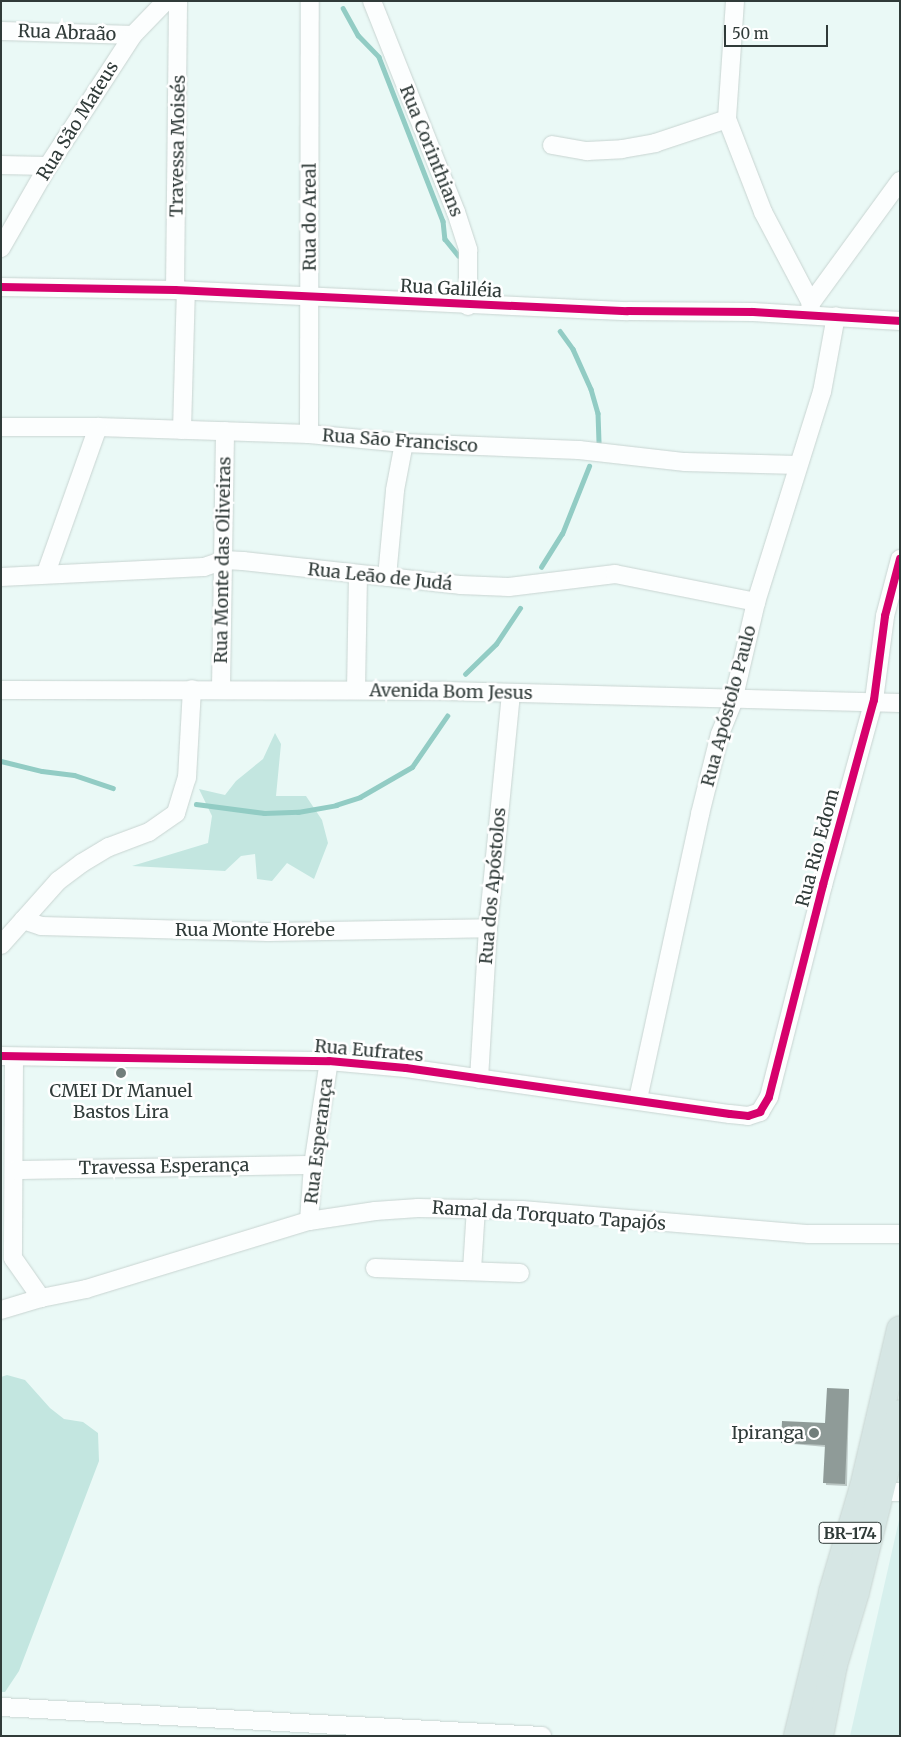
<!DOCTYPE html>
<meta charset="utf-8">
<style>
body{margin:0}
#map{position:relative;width:901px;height:1737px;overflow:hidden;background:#eaf9f6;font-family:Merriweather,serif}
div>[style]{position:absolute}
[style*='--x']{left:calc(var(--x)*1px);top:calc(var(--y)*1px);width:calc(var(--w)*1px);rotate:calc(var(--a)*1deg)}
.built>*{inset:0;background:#d7f0ed}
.green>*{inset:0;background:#c3e6e0}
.shadow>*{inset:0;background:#0003}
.stream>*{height:4.5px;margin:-2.25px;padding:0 2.25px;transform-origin:2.25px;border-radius:2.25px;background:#92ccc4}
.building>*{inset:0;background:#8f9b98}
.roads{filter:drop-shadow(0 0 1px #c8d4d1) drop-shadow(0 0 1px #c8d4d1)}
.minor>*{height:18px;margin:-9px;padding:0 9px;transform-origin:9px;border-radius:9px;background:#fcfefe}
.highway>*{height:26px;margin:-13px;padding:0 13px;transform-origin:13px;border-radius:13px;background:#d6e6e4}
.cycleway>*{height:8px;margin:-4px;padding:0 4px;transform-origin:4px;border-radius:4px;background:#d6006c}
.dots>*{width:14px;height:14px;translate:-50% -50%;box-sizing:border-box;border:2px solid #fff;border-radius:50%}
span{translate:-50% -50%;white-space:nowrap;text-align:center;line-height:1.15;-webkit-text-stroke:5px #fff;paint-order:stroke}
.shield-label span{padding:1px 4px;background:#fff;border:1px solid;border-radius:4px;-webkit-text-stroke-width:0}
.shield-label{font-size:16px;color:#303b39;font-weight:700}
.street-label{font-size:18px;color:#303b39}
.poi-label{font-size:18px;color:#303b39}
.right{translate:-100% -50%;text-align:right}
.frame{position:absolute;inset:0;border:2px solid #303b39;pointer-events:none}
.scale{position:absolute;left:724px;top:25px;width:104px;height:22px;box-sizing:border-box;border:2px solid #303b39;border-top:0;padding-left:6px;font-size:15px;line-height:18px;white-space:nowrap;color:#303b39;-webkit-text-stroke:4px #fff;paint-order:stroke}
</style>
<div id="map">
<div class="built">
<i style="clip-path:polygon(900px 1516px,900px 1736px,850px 1736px)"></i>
</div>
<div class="green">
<i style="clip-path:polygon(275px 733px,281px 744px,276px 796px,306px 796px,322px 820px,328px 843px,314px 879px,287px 863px,272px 881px,257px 879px,255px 854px,241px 856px,225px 871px,132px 866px,208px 843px,212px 816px,199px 789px,225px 795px,236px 781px,263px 759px)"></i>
<i style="clip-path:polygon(7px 1375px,25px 1380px,50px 1408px,64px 1419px,83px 1422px,98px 1433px,99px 1461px,19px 1671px,5px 1692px,1px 1692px,1px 1377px)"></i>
</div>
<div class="shadow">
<i style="clip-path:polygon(849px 1390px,847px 1486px,826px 1485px,826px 1447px,782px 1443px,827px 1424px)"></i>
</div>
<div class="stream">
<i style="--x:343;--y:8;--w:31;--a:61"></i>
<i style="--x:358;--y:35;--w:30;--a:46"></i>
<i style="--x:379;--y:57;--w:176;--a:68.7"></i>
<i style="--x:443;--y:221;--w:18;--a:84"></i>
<i style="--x:445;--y:239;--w:21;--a:51"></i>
<i style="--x:560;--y:331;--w:22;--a:54"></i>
<i style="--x:573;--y:349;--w:44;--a:65.8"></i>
<i style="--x:591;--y:389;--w:25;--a:74"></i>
<i style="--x:598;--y:413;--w:29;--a:88"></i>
<i style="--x:541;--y:567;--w:39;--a:-58"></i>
<i style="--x:562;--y:534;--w:73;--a:-68.3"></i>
<i style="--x:465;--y:674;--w:43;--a:-44.1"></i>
<i style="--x:496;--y:644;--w:43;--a:-56.3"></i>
<i style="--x:1;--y:761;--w:42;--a:13.7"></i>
<i style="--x:42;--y:771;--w:32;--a:7"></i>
<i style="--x:74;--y:775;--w:41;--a:18.4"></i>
<i style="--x:196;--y:804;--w:69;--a:7.5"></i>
<i style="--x:264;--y:813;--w:34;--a:-2"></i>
<i style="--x:298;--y:812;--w:39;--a:-10"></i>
<i style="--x:336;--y:805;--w:25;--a:-18"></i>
<i style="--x:360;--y:797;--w:60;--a:-30"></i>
<i style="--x:412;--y:767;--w:62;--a:-55.5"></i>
</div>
<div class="building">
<i style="clip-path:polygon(827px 1388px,849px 1389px,845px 1484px,823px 1483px,825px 1445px,781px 1443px,782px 1421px,825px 1423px)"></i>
</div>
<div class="roads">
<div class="minor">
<i style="--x:372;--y:1;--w:227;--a:68.3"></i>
<i style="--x:456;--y:212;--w:40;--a:72"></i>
<i style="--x:468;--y:250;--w:56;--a:90"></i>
<i style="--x:735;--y:1;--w:118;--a:93.9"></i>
<i style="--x:727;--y:119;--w:100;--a:68.8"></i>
<i style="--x:763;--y:212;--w:103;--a:62.2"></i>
<i style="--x:811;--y:303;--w:11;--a:100"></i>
<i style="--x:1;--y:31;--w:132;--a:1.7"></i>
<i style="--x:552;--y:145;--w:36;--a:10"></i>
<i style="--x:587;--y:151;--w:35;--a:-3"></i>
<i style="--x:622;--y:149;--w:34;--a:-10"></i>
<i style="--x:655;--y:143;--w:76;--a:-18.4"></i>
<i style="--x:1;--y:165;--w:47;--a:1.2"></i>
<i style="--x:1;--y:248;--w:95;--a:-60.2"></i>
<i style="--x:48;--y:166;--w:156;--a:-57"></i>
<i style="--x:133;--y:35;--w:47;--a:-45.9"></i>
<i style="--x:1;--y:287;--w:174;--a:1"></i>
<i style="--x:175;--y:290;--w:453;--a:2.7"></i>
<i style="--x:628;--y:311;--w:125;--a:0.5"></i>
<i style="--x:753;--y:312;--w:147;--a:3.5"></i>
<i style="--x:175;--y:290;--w:289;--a:-89.4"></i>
<i style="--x:811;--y:303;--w:151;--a:-53.9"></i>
<i style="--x:1;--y:427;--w:97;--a:0"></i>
<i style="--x:98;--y:427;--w:211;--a:1.9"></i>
<i style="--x:309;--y:434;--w:95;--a:5.4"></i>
<i style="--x:404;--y:443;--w:175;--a:2.3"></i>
<i style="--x:579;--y:450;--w:107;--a:6.5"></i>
<i style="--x:685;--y:462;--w:113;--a:1.5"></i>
<i style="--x:182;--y:430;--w:139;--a:-88.4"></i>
<i style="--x:309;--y:434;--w:433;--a:-89.9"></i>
<i style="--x:46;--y:573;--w:155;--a:-70.4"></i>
<i style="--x:1;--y:577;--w:203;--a:-2.8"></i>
<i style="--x:204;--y:567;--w:21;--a:-19"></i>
<i style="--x:224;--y:560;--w:19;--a:3"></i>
<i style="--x:243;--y:561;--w:218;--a:6.3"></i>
<i style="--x:460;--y:585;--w:49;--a:2.3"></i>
<i style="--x:509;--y:587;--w:107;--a:-7"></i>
<i style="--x:615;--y:574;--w:144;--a:11.2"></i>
<i style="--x:387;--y:577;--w:87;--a:-84.7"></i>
<i style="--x:395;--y:490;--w:48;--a:-79.2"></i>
<i style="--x:221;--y:688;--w:257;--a:-89.1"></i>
<i style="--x:1;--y:690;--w:445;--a:0.1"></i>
<i style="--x:446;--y:691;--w:454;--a:1.5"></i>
<i style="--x:356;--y:690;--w:115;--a:-89"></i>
<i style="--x:23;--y:920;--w:19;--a:18"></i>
<i style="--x:41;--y:926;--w:227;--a:1.5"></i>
<i style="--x:268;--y:932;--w:220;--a:-1"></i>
<i style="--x:1;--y:945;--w:86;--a:-48.3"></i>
<i style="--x:58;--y:881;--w:30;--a:-37"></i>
<i style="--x:82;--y:863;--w:31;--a:-31"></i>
<i style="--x:109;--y:847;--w:43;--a:-20.6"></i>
<i style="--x:149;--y:832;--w:33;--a:-35"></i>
<i style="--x:176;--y:813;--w:37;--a:-73"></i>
<i style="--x:187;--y:778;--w:89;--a:-86.8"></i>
<i style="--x:1;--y:1056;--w:328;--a:0.9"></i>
<i style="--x:329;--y:1061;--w:77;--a:5.2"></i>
<i style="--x:406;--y:1068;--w:327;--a:8.1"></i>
<i style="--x:730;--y:1114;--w:18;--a:6"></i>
<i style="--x:748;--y:1116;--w:13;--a:-18"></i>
<i style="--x:760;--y:1112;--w:17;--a:-59"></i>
<i style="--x:769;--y:1097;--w:219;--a:-75.7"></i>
<i style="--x:823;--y:885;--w:192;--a:-74.6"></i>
<i style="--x:874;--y:700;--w:85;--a:-82.5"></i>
<i style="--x:885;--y:616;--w:59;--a:-75.3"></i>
<i style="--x:14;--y:1057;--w:201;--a:90.3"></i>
<i style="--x:13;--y:1258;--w:49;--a:55"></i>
<i style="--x:479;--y:1079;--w:151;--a:-86.6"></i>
<i style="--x:488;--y:928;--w:235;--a:-84.4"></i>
<i style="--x:638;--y:1099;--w:292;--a:-77.7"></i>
<i style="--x:700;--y:814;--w:82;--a:-76"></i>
<i style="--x:720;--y:734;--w:35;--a:-68"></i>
<i style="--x:733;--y:701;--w:102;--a:-76.9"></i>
<i style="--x:756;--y:602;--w:220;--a:-72.6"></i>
<i style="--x:822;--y:392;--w:77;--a:-79.6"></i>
<i style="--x:15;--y:1170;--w:298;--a:-1"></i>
<i style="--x:309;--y:1221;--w:56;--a:-85.9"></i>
<i style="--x:313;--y:1165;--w:105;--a:-81.3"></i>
<i style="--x:375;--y:1268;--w:145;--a:2"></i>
<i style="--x:472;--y:1270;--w:62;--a:-86.3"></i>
<i style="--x:1;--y:1310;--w:42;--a:-16.7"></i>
<i style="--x:41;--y:1298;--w:46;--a:-11.3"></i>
<i style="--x:86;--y:1289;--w:233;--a:-17"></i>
<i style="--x:309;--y:1221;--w:67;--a:-8.6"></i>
<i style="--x:375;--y:1211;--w:43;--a:-4"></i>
<i style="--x:418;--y:1208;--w:104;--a:1.1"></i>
<i style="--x:522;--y:1210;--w:288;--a:4.8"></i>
<i style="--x:809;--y:1234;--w:91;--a:0"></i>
<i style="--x:881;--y:1492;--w:19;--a:0"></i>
<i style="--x:1;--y:1707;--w:542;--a:3.07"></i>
</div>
<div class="highway">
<i style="--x:797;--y:1736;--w:148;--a:-76.3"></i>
<i style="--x:832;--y:1592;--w:109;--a:-73.6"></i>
<i style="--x:863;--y:1487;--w:162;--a:-76.8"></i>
<i style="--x:820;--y:1736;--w:72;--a:-78.8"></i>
<i style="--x:834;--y:1665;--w:76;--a:-73.2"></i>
<i style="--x:856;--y:1592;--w:184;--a:-76.2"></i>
</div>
</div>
<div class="cycleway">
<i style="--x:1;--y:287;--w:174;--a:1"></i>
<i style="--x:175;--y:290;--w:453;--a:2.7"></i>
<i style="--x:628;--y:311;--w:125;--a:0.5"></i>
<i style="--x:753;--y:312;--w:147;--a:3.5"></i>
<i style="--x:1;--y:1056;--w:328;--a:0.9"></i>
<i style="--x:329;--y:1061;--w:77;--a:5.2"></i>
<i style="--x:406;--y:1068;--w:327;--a:8.1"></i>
<i style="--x:730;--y:1114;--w:18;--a:6"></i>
<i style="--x:748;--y:1116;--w:13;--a:-18"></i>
<i style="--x:760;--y:1112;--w:17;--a:-59"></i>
<i style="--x:769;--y:1097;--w:219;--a:-75.7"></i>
<i style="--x:823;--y:885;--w:192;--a:-74.6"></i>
<i style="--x:874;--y:700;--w:85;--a:-82.5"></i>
<i style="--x:885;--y:616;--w:59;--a:-75.3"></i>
</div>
<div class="dots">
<i style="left:121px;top:1073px;background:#717e7b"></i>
<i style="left:814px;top:1433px;background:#717e7b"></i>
</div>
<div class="shield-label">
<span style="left:850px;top:1533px">BR-174</span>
</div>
<div class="street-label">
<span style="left:67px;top:33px;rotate:2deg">Rua Abraão</span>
<span style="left:78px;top:121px;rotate:-58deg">Rua São Mateus</span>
<span style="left:178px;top:146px;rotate:-89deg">Travessa Moisés</span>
<span style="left:431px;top:151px;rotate:68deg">Rua Corinthians</span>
<span style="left:310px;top:217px;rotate:-90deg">Rua do Areal</span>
<span style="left:451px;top:289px;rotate:3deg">Rua Galiléia</span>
<span style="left:400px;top:441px;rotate:4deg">Rua São Francisco</span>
<span style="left:223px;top:560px;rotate:-89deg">Rua Monte das Oliveiras</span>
<span style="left:380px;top:577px;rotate:6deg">Rua Leão de Judá</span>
<span style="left:451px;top:692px;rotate:1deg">Avenida Bom Jesus</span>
<span style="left:729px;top:706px;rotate:-75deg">Rua Apóstolo Paulo</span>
<span style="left:818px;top:848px;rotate:-75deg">Rua Rio Edom</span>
<span style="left:493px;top:886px;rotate:-85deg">Rua dos Apóstolos</span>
<span style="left:255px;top:930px">Rua Monte Horebe</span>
<span style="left:369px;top:1051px;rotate:5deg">Rua Eufrates</span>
<span style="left:319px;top:1141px;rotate:-83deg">Rua Esperança</span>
<span style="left:164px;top:1167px;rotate:-1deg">Travessa Esperança</span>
<span style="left:549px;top:1216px;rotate:4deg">Ramal da Torquato Tapajós</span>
</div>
<div class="poi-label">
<span style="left:121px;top:1102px">CMEI Dr Manuel<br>Bastos Lira</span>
<span class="right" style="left:804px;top:1433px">Ipiranga</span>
</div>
<div class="frame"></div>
<div class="scale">50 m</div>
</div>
